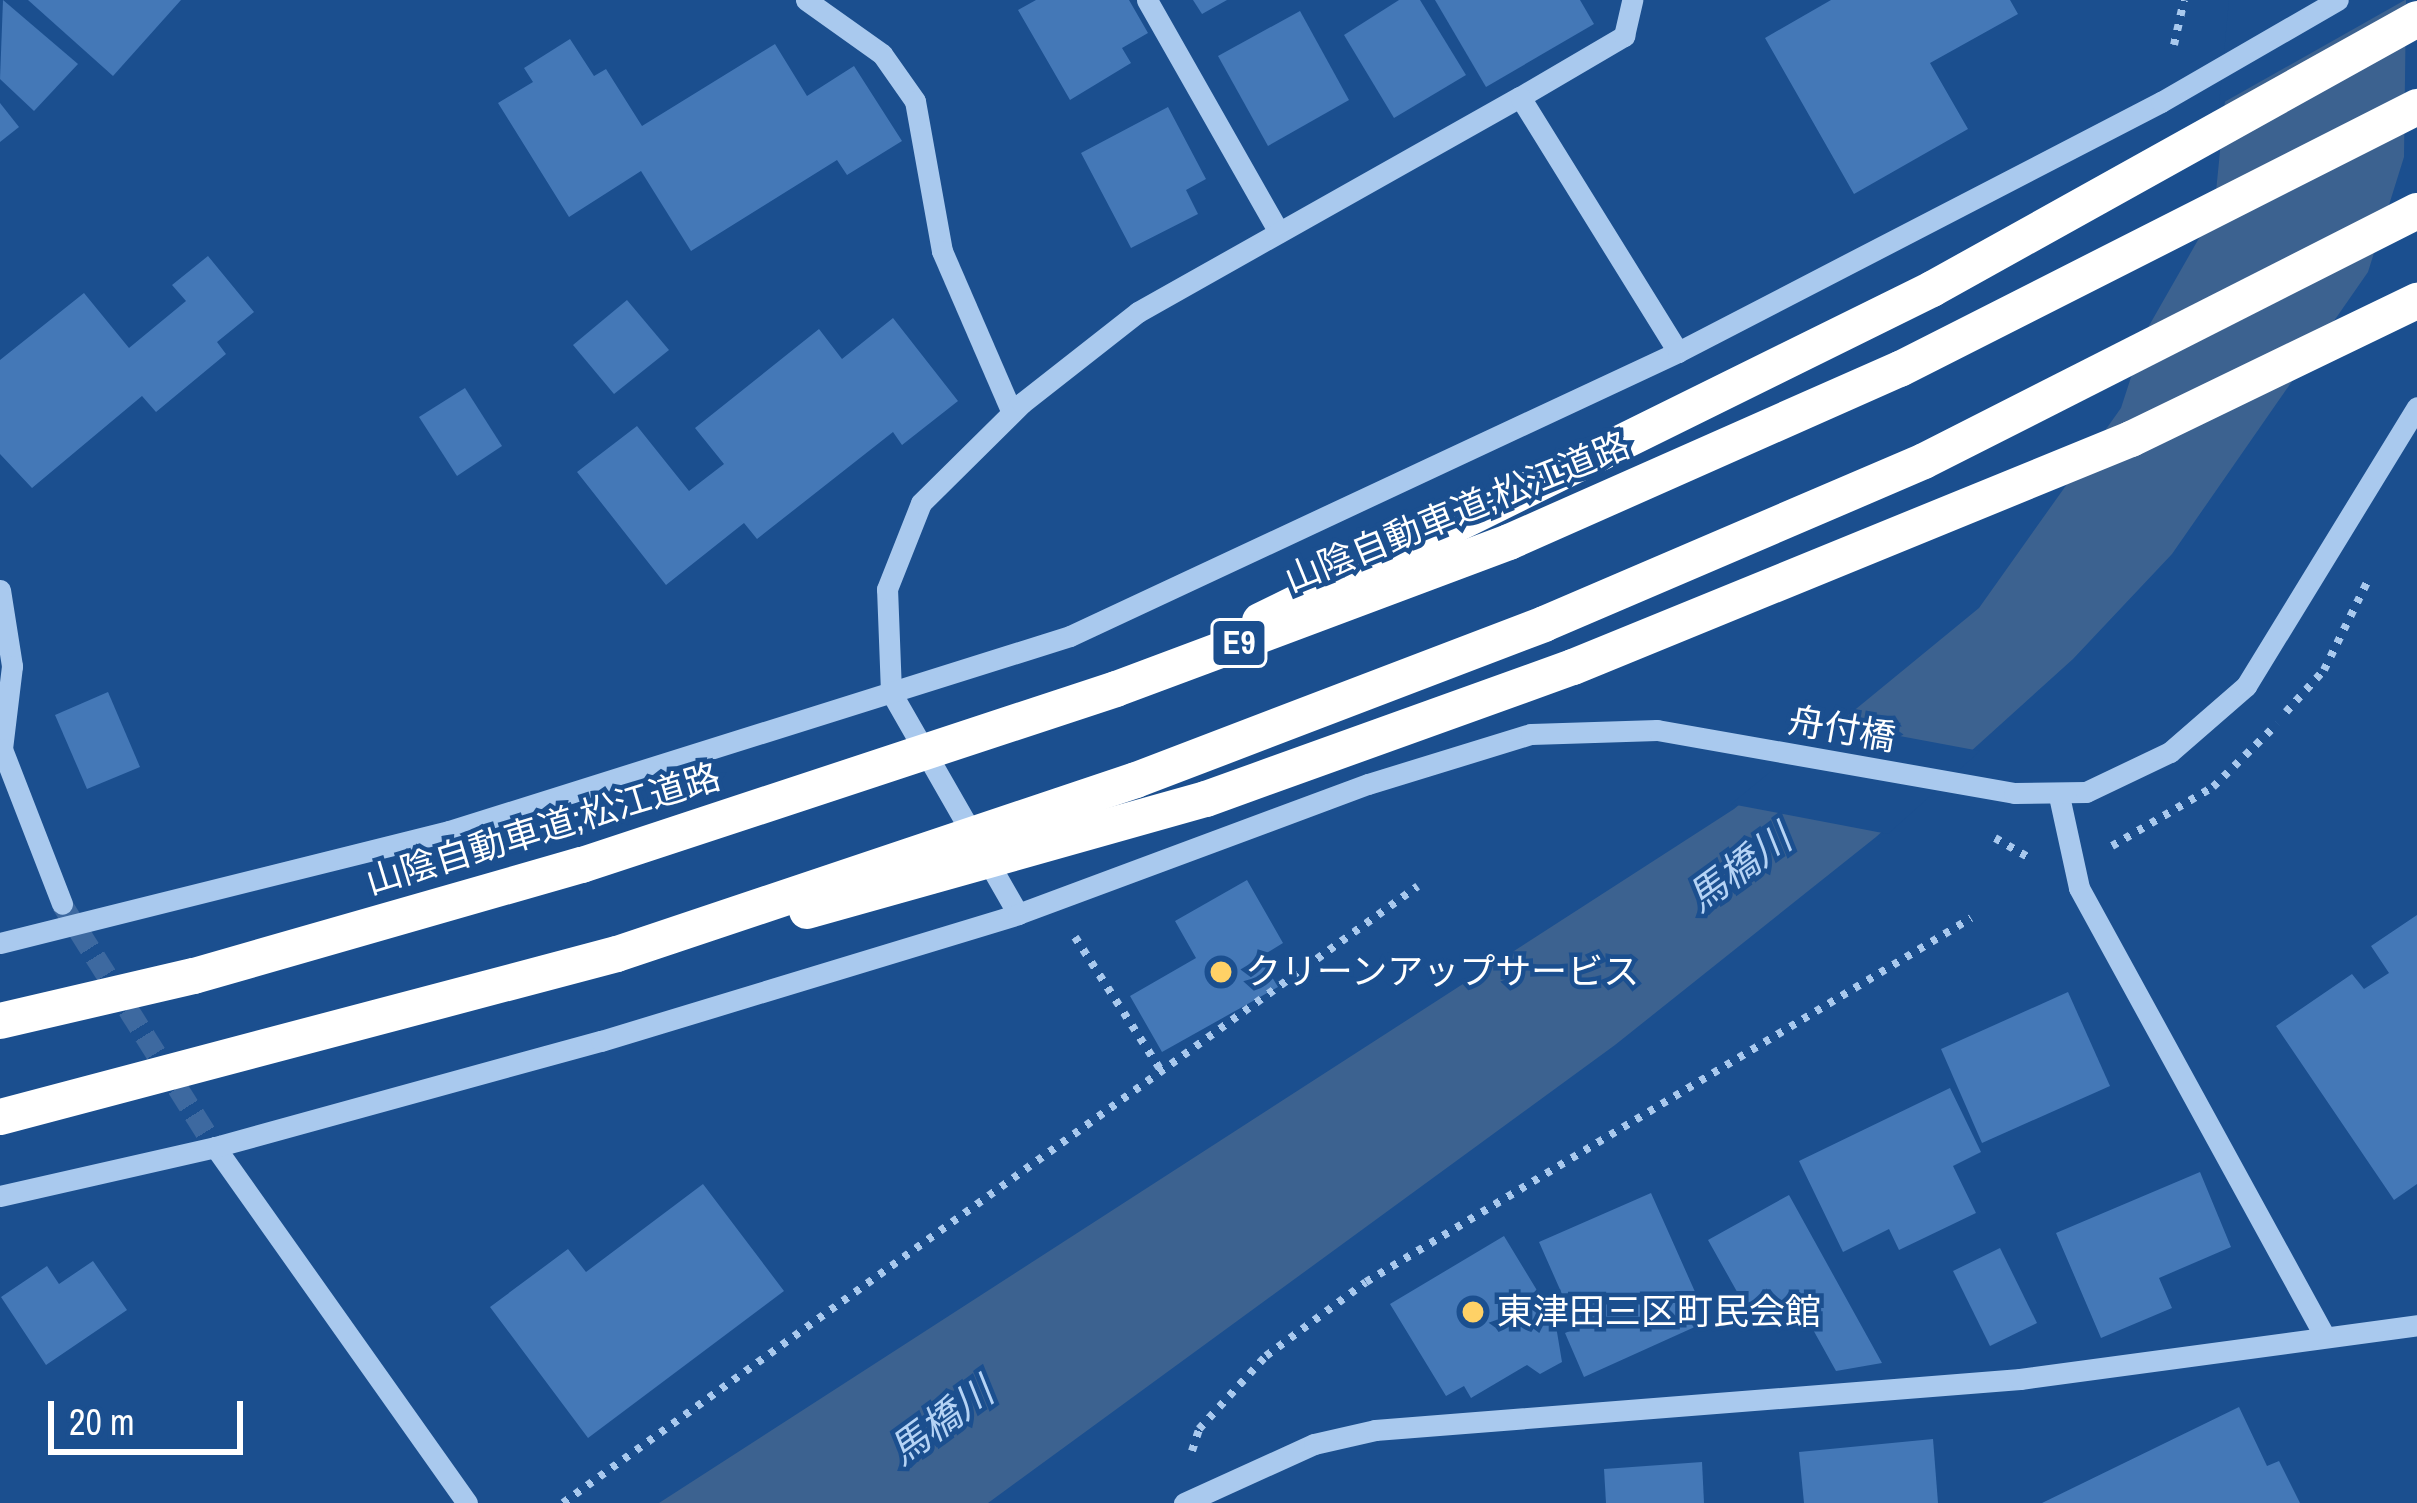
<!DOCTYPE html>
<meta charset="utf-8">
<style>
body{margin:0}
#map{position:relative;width:2417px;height:1503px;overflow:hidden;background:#1b4f8f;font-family:"Archivo Narrow","Noto Sans JP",sans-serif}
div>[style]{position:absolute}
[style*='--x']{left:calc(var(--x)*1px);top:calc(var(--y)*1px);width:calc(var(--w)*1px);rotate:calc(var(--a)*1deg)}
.water>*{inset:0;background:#3c6290}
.pier>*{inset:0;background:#1b4f8f}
.building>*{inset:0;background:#4478b7}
.minor-tunnel>*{height:21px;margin-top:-10.5px;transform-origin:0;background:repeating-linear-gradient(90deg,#3d69a0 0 21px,transparent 0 31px)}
.path>*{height:8px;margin-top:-4px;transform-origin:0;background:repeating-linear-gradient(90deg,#a9c9ee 0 6px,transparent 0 15px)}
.minor>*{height:21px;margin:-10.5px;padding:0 10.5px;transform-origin:10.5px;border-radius:10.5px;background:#a9c9ee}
.highway>*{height:36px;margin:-18px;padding:0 18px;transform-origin:18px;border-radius:18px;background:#fff}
.highway-bridge>*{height:36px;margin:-18px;padding:0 18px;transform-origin:18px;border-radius:18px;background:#fff}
.dots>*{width:33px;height:33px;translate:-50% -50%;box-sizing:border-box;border:6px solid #1b4f8f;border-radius:50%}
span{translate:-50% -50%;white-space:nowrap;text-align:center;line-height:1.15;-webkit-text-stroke:9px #1b4f8f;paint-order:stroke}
.shield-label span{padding:3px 9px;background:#1b4f8f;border:3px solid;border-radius:9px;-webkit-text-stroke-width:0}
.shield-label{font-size:33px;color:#fff;font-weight:700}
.street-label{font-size:36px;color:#fff}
.poi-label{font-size:36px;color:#fff}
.left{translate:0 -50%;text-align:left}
.water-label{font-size:39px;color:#b5d3f5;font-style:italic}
.scale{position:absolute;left:48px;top:1401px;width:195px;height:54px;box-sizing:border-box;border:6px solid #fff;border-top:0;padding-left:15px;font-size:36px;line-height:42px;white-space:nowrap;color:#fff;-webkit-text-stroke:9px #1b4f8f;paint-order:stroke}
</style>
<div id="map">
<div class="water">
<i style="clip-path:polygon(2235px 0,2406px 0,2404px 157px,2368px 272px,2172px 554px,2073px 659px,1876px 837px,1615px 1045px,988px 1503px,659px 1503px,1734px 809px,1979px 608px,2121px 408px,2146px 331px,2214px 212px)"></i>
</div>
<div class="pier">
<i style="clip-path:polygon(2229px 0,2405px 0,2219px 105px)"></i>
<i style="clip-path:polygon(1830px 723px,1980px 751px,1888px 834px,1731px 804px)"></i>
</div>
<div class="building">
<i style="clip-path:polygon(3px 0,78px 64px,34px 111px,0 79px)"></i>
<i style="clip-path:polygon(28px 0,181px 0,113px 76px)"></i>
<i style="clip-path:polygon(1036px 0,1129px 0,1148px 33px,1122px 48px,1131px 63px,1070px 100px,1018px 10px)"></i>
<i style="clip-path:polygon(1193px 0,1227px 0,1202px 14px)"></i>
<i style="clip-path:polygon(1399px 0,1420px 0,1466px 75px,1394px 118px,1344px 35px)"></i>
<i style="clip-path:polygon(1435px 0,1580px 0,1594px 24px,1486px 87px)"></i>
<i style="clip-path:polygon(1831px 0,2010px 0,2018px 14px,1930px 63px,1968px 129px,1854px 194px,1765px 38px)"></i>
<i style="clip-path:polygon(1300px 11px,1349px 100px,1268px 146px,1218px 56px)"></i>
<i style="clip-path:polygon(570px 39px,594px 76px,606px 69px,642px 126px,775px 44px,807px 96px,854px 66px,902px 141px,847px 175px,837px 160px,691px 251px,641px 171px,569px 217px,498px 103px,533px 82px,524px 68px)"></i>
<i style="clip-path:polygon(0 103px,19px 127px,0 142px)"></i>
<i style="clip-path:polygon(1168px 107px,1206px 179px,1186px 190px,1198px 214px,1131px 248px,1081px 153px)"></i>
<i style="clip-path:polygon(208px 256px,254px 312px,217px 342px,226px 354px,156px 412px,142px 396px,32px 488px,0 454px,0 360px,84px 293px,129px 348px,186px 301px,172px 285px)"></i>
<i style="clip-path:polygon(627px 300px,669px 350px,614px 394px,573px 345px)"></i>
<i style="clip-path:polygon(893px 318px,958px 401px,902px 445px,893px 432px,757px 539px,744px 523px,666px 585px,577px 472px,637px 426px,689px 491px,724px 464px,695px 428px,819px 329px,842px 359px)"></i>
<i style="clip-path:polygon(465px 388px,502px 446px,457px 476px,419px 417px)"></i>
<i style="clip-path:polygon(108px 692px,140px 767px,87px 789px,55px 715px)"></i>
<i style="clip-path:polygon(1247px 880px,1283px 943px,1260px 957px,1278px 987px,1162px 1052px,1130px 996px,1196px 958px,1175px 921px)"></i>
<i style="clip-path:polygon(2417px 915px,2417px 1184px,2394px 1200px,2276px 1026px,2352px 974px,2364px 989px,2389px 973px,2371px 946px)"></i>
<i style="clip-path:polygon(2068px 992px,2110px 1086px,1982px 1143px,1941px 1049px)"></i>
<i style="clip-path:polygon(1950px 1088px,1981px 1152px,1953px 1166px,1976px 1213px,1899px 1250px,1889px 1229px,1843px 1252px,1799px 1161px)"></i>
<i style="clip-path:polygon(2200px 1172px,2231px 1247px,2159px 1278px,2172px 1308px,2101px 1338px,2056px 1233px)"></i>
<i style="clip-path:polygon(703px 1184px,784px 1291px,588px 1438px,490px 1307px,568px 1249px,586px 1272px)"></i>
<i style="clip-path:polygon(1651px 1193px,1708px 1321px,1584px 1377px,1565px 1333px,1577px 1328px,1539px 1242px)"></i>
<i style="clip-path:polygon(1789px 1195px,1882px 1363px,1836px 1371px,1796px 1299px,1754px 1322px,1708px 1240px)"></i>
<i style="clip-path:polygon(1504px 1236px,1555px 1320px,1562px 1362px,1540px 1374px,1527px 1365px,1471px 1398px,1464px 1386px,1446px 1396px,1390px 1304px)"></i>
<i style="clip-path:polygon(2000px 1248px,2037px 1323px,1990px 1346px,1953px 1271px)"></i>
<i style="clip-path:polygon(93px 1261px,127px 1310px,46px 1365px,1px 1297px,47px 1266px,59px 1284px)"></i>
<i style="clip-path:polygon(2239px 1407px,2267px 1466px,2279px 1461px,2300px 1503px,2042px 1503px)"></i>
<i style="clip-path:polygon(1933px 1439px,1938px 1503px,1804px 1503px,1799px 1452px)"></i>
<i style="clip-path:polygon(1702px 1462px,1704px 1503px,1606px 1503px,1604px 1469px)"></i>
</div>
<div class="minor-tunnel">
<i style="--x:62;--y:904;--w:287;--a:57.8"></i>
</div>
<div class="path">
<i style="--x:2174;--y:45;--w:46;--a:-77.5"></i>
<i style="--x:2286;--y:712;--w:57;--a:-47.9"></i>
<i style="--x:2324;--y:670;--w:102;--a:-63.9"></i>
<i style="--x:1995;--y:838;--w:39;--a:30"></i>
<i style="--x:2112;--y:846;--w:117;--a:-30.3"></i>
<i style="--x:2213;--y:787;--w:90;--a:-44.5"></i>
<i style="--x:1075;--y:937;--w:161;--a:57.2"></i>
<i style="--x:1192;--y:1451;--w:23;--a:-72"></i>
<i style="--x:1199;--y:1429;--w:99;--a:-47.5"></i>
<i style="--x:1266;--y:1356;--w:124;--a:-36.5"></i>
<i style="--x:1366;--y:1282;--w:706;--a:-31.03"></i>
<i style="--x:563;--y:1503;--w:1054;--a:-35.82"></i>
</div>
<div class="minor">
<i style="--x:806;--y:0;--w:93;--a:35.4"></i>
<i style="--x:882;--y:54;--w:57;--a:54.9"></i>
<i style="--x:915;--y:101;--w:152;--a:79.8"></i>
<i style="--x:942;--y:251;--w:176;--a:66.6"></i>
<i style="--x:1147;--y:0;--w:267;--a:60.4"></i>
<i style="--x:1520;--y:97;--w:121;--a:-30.4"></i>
<i style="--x:1624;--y:36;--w:37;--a:-77"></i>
<i style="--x:0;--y:590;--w:77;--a:81"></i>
<i style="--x:12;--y:666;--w:84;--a:96.9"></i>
<i style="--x:2;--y:749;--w:166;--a:68.8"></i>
<i style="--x:2059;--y:796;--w:94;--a:77.7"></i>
<i style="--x:2079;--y:888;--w:512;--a:61.28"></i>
<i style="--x:1018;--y:914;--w:256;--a:-119.8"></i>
<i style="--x:891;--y:692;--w:103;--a:-92.2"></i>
<i style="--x:887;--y:589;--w:92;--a:-68.4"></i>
<i style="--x:921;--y:503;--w:142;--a:-44.7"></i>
<i style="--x:1022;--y:403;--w:147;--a:-38.1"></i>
<i style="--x:1138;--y:312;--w:438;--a:-29.4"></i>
<i style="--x:1520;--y:97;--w:300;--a:58.2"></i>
<i style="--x:0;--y:943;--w:463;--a:-14"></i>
<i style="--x:449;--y:831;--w:651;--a:-17.43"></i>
<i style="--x:1070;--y:636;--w:671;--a:-25.04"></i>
<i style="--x:1678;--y:352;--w:544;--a:-27.37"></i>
<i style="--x:2161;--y:102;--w:204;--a:-30"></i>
<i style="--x:215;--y:1147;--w:436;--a:54.7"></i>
<i style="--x:0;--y:1196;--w:221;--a:-12.8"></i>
<i style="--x:215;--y:1147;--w:400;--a:-15.4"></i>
<i style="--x:601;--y:1041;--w:436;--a:-16.9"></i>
<i style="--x:1018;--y:914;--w:373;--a:-20.4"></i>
<i style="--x:1368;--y:784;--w:170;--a:-17.1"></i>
<i style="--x:1531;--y:734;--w:126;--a:-1.8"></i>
<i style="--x:1657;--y:730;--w:363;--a:10"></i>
<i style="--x:2014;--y:793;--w:72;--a:-0.8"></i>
<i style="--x:2086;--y:792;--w:93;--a:-25.5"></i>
<i style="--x:2170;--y:752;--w:101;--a:-41"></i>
<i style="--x:2246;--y:686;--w:327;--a:-58.5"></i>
<i style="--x:1184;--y:1503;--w:143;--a:-24.4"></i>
<i style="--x:1314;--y:1444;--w:63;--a:-12.9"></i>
<i style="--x:1375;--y:1430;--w:647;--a:-4.52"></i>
<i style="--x:2020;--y:1379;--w:401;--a:-7.7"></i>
</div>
<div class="highway">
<i style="--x:1260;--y:621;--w:750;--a:-26.29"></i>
<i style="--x:1932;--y:289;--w:555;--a:-29.1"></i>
</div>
<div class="highway-bridge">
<i style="--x:807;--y:911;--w:414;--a:-15.7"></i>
<i style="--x:1206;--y:799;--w:390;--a:-19.8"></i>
<i style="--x:1573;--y:667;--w:603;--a:-22.23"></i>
<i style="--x:2131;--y:439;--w:318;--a:-25.8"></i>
<i style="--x:0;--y:1021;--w:199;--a:-13.1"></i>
<i style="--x:194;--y:976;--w:404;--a:-16"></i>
<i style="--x:582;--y:865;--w:562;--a:-18.24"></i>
<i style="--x:1116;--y:689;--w:420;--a:-20.5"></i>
<i style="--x:1509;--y:542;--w:428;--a:-23.9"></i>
<i style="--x:1900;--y:369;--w:580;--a:-26.87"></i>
<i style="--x:0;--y:1117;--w:638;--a:-14.8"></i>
<i style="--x:617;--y:954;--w:547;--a:-18.53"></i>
<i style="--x:1136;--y:780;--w:437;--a:-20.9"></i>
<i style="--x:1544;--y:624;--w:413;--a:-23.2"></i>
<i style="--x:1924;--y:461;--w:553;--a:-26.89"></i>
</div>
<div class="dots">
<i style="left:1221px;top:972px;background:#ffd166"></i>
<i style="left:1473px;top:1312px;background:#ffd166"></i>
</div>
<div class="shield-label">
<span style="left:1239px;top:643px">E9</span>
</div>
<div class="street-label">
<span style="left:1457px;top:512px;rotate:-22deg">山陰自動車道;松江道路</span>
<span style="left:1842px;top:729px;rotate:10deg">舟付橋</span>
<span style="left:543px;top:829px;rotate:-17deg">山陰自動車道;松江道路</span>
</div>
<div class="poi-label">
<span class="left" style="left:1245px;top:972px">クリーンアップサービス</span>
<span class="left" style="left:1497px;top:1312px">東津田三区町民会館</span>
</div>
<div class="water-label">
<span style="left:1739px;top:868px;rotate:-36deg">馬橋川</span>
<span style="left:941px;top:1421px;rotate:-36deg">馬橋川</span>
</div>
<div class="scale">20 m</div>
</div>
